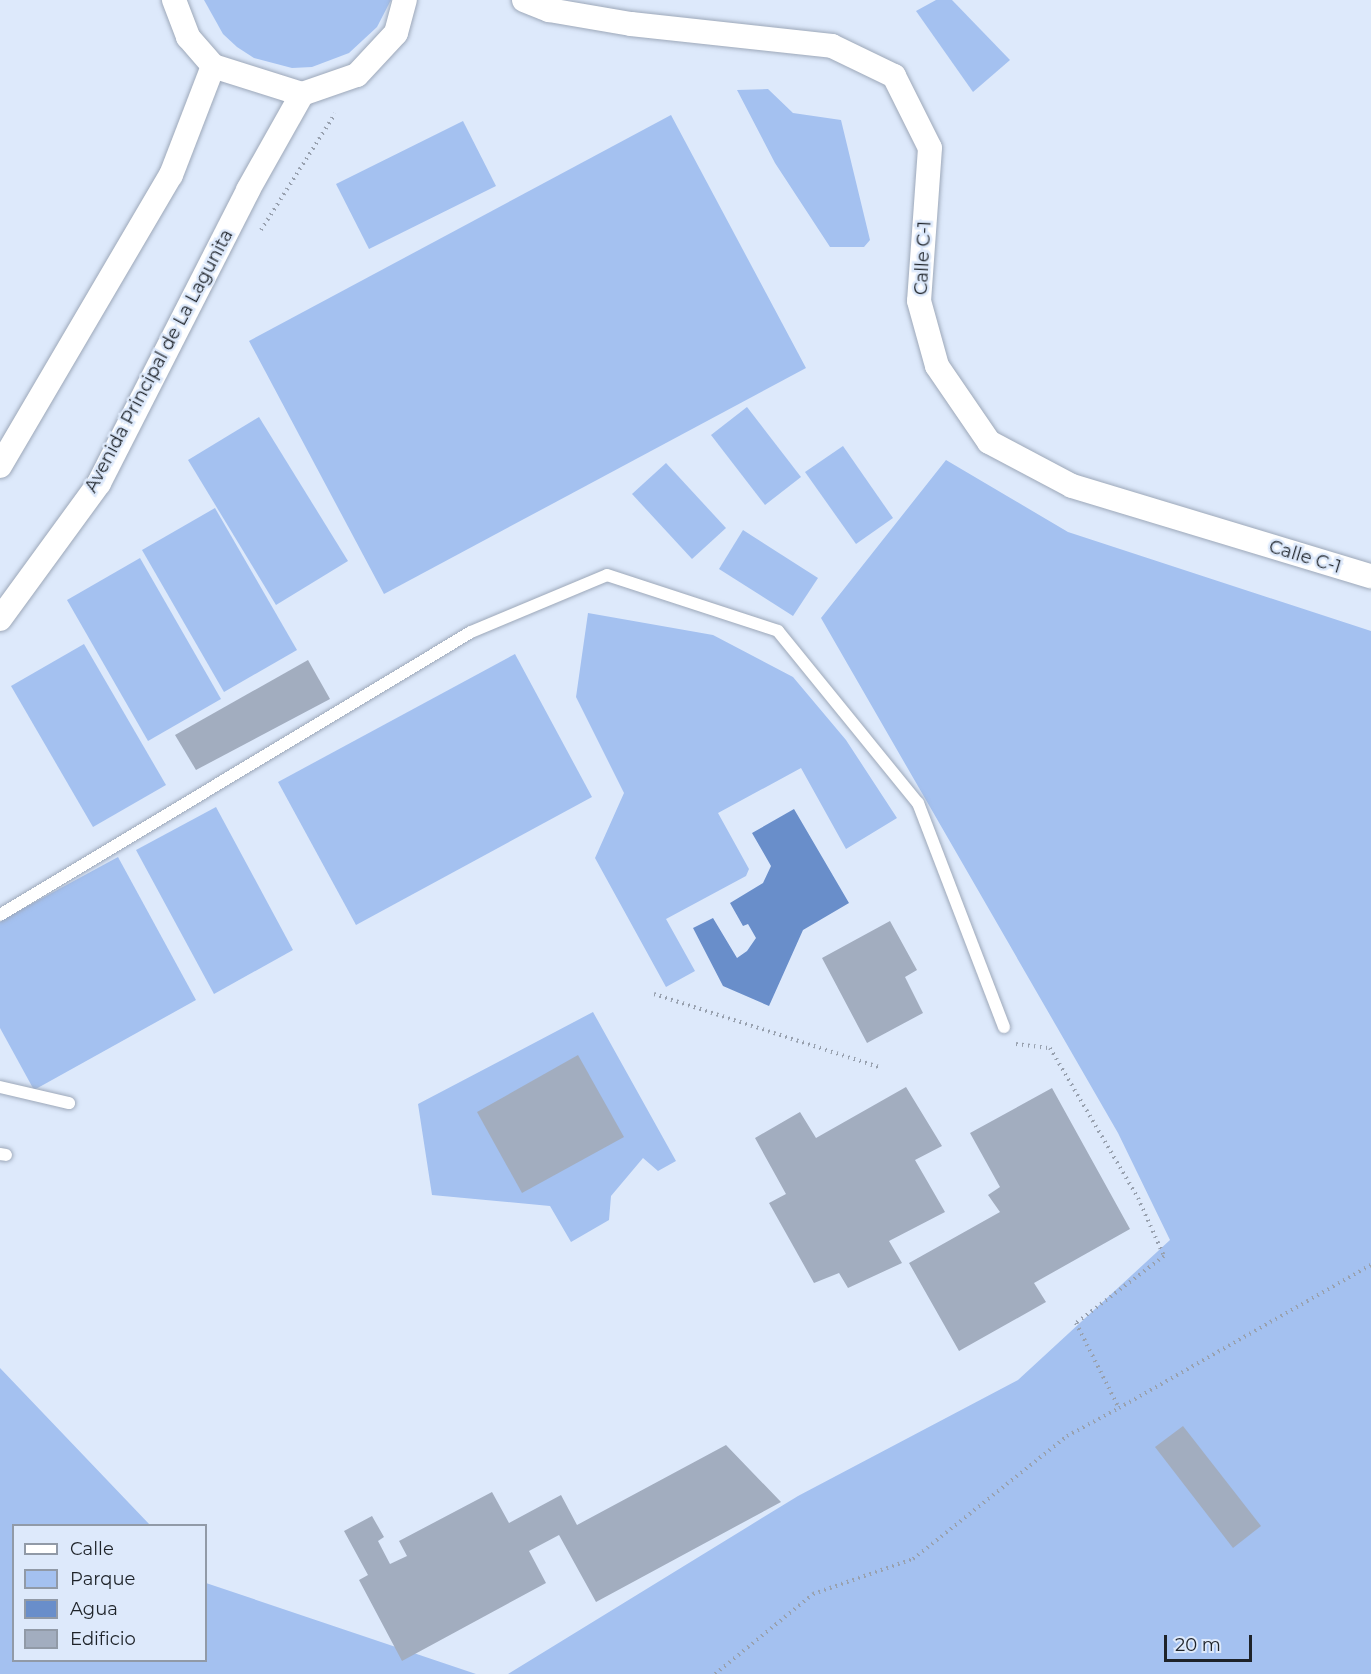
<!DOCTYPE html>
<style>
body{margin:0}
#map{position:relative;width:1371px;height:1674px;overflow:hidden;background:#dde9fb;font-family:Montserrat,sans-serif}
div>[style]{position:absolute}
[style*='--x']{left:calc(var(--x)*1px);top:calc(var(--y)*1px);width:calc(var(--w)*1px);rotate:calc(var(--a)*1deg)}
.green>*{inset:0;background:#a4c1f0}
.water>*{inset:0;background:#698eca}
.building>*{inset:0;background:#a2adbf}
.path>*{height:4px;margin-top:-2px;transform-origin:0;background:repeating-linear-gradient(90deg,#98a1af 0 1.5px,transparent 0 6px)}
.roads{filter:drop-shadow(0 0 2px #9da8b9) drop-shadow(0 0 2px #9da8b9)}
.service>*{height:12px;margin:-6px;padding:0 6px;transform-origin:6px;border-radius:6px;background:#fff}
.minor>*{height:24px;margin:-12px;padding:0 12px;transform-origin:12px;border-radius:12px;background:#fff}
span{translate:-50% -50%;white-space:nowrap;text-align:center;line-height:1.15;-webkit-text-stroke:5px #dde9fb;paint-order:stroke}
.street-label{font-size:18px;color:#1e2329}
.legend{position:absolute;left:12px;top:1524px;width:195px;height:138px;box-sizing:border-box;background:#dde9fb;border:2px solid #919aa7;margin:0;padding:8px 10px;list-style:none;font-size:18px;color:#1e2329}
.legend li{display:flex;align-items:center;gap:12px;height:30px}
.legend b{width:30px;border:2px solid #919aa7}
.scale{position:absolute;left:1164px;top:1635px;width:88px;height:27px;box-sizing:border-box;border:3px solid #1e2329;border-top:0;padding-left:8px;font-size:18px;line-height:21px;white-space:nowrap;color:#1e2329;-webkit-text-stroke:4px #dde9fb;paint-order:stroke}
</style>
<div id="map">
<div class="green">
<i style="clip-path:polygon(204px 0,391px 0,377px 27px,349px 53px,312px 67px,292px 68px,254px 58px,237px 47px,223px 34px)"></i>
<i style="clip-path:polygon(936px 0,952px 0,1010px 60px,973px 92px,916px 11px)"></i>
<i style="clip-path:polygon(768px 89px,793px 113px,841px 120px,870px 240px,864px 247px,830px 247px,775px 163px,737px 90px)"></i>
<i style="clip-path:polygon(671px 115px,806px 368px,384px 594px,249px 341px)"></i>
<i style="clip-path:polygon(463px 121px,496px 186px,369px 249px,336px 184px)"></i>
<i style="clip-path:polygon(747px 407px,801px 477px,765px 505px,711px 435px)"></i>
<i style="clip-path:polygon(259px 417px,348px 561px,276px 605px,188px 460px)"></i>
<i style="clip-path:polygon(843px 446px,893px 518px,856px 544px,805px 472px)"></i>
<i style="clip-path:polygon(946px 460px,1068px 532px,1371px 631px,1371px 1674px,508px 1674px,798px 1496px,1018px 1380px,1170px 1240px,1118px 1133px,821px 618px)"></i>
<i style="clip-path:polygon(666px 463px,726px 528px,692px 559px,632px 494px)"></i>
<i style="clip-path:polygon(215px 508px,297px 650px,224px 692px,142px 550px)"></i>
<i style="clip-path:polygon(743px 530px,818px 578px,793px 616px,719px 569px)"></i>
<i style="clip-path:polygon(140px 558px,221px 699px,148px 741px,67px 600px)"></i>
<i style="clip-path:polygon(588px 613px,713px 635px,793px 677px,846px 740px,897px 818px,846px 849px,801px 768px,718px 813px,749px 869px,746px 876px,666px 919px,695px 971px,666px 987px,595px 858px,624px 793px,576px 697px)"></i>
<i style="clip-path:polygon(84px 644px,166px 785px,93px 827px,11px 686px)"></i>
<i style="clip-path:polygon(515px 654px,592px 797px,356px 925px,278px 782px)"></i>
<i style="clip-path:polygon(216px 807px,293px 950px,214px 994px,136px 850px)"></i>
<i style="clip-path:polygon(118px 857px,196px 1000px,34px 1090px,0 1028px,0 921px)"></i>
<i style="clip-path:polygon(593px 1012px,676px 1161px,658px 1171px,643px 1158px,611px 1196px,609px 1220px,571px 1242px,550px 1206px,432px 1195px,418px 1104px)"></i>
<i style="clip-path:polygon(0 1368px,150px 1525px,14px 1526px,14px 1660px,206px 1660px,206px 1583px,476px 1674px,0 1674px)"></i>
</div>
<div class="water">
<i style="clip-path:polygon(794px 809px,849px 903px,803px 930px,769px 1006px,723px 986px,693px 928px,713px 918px,737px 958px,747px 951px,756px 938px,748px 924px,743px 926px,730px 903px,763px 883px,771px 866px,752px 833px)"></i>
</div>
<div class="building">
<i style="clip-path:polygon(308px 660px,330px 699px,196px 770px,175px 735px)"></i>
<i style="clip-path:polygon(890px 921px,917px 970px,905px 977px,923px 1013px,867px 1043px,822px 958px)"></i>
<i style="clip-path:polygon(578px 1055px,624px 1137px,522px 1193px,477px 1112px)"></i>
<i style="clip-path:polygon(906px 1087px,942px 1146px,915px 1160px,945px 1212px,889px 1241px,902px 1263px,848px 1288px,839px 1273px,814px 1283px,769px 1203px,786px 1194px,755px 1138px,800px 1112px,816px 1138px)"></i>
<i style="clip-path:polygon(1052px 1088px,1130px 1229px,1034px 1283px,1046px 1302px,959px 1351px,909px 1263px,1000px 1212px,988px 1195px,1000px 1187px,970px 1133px)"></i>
<i style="clip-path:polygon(1183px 1426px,1261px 1526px,1233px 1548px,1155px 1447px)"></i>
<i style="clip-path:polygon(726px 1445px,781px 1502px,596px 1602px,559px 1535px,529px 1551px,546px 1583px,402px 1661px,359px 1580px,368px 1575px,344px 1531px,372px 1516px,384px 1537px,378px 1541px,390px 1564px,407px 1556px,399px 1541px,492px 1492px,509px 1523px,561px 1495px,577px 1525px)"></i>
</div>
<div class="path">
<i style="--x:261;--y:230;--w:138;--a:-57.5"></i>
<i style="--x:654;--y:994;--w:237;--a:18"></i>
<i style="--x:1016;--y:1044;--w:34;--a:7"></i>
<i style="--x:1050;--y:1048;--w:174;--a:59.6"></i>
<i style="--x:1138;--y:1198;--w:64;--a:65.9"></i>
<i style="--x:1164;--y:1256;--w:111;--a:142.7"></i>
<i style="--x:1076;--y:1323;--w:95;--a:63.2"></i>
<i style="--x:1119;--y:1408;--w:290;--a:-29.6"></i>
<i style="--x:715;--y:1674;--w:127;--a:-39.2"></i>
<i style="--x:813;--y:1594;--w:106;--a:-19.3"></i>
<i style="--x:913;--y:1559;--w:197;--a:-38.6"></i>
<i style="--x:1067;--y:1436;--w:59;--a:-28.3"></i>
</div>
<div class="roads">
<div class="service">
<i style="--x:0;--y:915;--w:549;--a:-31"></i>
<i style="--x:471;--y:632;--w:147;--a:-22.7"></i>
<i style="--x:607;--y:575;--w:180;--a:18.1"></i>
<i style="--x:778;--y:631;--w:222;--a:50.9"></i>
<i style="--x:918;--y:803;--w:240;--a:69"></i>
<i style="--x:0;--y:1087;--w:71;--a:13.1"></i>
<i style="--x:0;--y:1154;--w:6;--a:9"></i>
</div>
<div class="minor">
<i style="--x:174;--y:0;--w:40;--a:69"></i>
<i style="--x:188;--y:37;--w:38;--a:49"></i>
<i style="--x:213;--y:66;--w:93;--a:17.5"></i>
<i style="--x:302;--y:94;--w:58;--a:-19.1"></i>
<i style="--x:357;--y:75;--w:57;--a:-47.1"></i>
<i style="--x:396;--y:33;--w:34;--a:-75"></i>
<i style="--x:524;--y:0;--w:27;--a:22"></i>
<i style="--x:549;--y:10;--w:83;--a:9.7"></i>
<i style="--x:631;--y:24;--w:202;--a:6.2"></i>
<i style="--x:832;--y:46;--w:69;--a:25.8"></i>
<i style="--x:894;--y:76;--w:80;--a:63.4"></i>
<i style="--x:930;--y:148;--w:153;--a:94.1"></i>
<i style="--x:919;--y:301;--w:67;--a:74.5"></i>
<i style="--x:937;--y:366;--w:92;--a:55.6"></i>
<i style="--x:989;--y:442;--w:94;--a:27.9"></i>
<i style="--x:1072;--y:486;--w:312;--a:16.8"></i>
<i style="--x:0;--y:466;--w:338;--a:-59.6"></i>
<i style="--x:171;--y:175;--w:117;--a:-68.9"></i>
<i style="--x:0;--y:619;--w:168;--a:-53.9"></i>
<i style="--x:99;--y:483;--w:329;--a:-63"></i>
<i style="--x:248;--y:190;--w:110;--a:-60.6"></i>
</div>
</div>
<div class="street-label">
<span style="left:923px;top:258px;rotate:-87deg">Calle C-1</span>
<span style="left:159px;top:361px;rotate:-62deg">Avenida Principal de La Lagunita</span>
<span style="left:1305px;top:557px;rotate:17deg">Calle C-1</span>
</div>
<ul class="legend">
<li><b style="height:8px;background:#fff"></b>Calle</li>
<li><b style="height:16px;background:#a4c1f0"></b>Parque</li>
<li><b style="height:16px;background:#698eca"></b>Agua</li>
<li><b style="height:16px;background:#a2adbf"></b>Edificio</li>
</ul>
<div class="scale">20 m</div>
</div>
